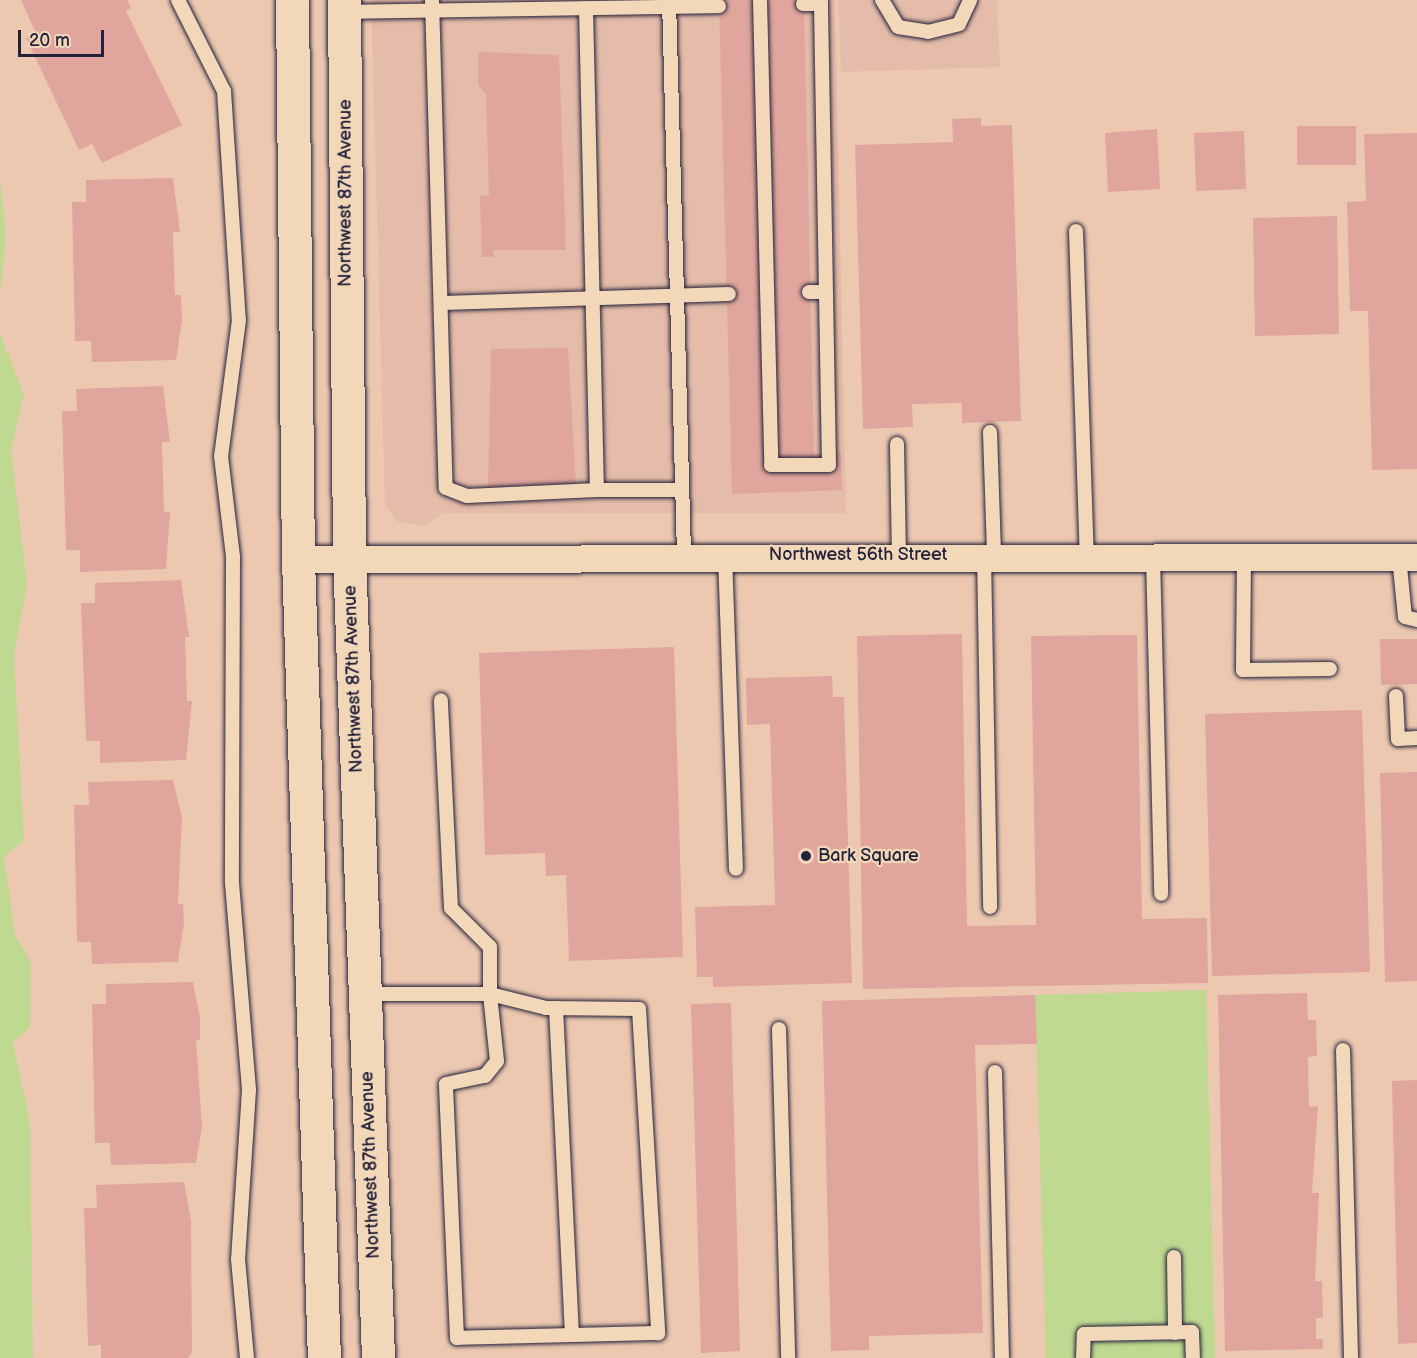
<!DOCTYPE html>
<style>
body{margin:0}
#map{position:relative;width:1417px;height:1358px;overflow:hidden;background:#edc8b1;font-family:"Balsamiq Sans",sans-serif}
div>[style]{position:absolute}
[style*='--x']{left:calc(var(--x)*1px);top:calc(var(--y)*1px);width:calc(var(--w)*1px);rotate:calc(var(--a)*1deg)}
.built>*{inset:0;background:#e5bba9}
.green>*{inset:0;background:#bfd990}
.building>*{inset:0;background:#e0a69d}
.roads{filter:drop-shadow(0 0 2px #22223b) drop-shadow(0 0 2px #22223b)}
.lane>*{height:14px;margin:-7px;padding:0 7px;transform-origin:7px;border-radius:7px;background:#f2d7b9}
.street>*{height:27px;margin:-13.5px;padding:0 13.5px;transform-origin:13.5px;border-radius:13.5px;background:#f2d7b9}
.secondary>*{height:33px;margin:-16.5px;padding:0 16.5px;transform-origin:16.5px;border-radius:16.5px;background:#f2d7b9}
.dots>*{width:16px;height:16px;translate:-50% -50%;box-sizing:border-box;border:3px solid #f2d7b9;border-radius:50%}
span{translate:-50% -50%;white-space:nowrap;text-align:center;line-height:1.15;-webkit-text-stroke:4.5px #f2d7b9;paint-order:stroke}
.street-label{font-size:18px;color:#22223b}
.poi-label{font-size:18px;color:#22223b}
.left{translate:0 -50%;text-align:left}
.scale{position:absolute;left:18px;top:30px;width:86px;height:27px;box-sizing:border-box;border:3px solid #22223b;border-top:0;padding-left:8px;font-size:18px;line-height:21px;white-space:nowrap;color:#22223b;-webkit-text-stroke:4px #f2d7b9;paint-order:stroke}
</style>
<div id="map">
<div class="built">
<i style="clip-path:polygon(371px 0,835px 0,846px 513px,444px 513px,423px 526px,396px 521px,385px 505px)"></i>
<i style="clip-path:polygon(838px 0,997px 0,1000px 67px,841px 72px)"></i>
</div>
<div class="green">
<i style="clip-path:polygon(0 178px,6px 233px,0 297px)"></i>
<i style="clip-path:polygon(0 333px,24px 395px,11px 449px,27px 584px,14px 656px,24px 840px,4px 857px,15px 935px,31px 963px,30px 1027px,13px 1042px,30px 1123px,33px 1358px,0 1358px)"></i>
<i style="clip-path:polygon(1206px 990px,1215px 1358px,1046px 1358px,1035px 995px)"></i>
</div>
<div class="building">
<i style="clip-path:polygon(21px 0,127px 0,131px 8px,126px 11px,182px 125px,102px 163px,92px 144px,79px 150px,26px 38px,36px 33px)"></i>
<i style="clip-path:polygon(719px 0,804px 0,814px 455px,841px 452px,842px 490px,732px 494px)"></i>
<i style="clip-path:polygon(482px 52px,559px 55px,566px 250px,493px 250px,494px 257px,482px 257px,480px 196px,489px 195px,486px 94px,478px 85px,478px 53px)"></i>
<i style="clip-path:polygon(981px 118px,981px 126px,1012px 125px,1021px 421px,962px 423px,962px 403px,912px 404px,913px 427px,863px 429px,855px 145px,953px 142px,952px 119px)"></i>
<i style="clip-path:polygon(1297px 126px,1356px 126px,1356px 165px,1297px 165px)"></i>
<i style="clip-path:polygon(1157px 129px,1160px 189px,1108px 192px,1105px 133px)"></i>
<i style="clip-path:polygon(1244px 131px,1246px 189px,1196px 191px,1194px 133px)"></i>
<i style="clip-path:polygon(1417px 133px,1417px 469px,1372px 470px,1368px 311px,1350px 311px,1347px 202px,1366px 201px,1364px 134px)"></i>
<i style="clip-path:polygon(173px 178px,180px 232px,173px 232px,175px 295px,181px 295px,182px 320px,176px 360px,92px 362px,91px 341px,75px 341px,72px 202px,86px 202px,86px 180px)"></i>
<i style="clip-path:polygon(1337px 216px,1339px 334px,1255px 336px,1253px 218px)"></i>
<i style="clip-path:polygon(568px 348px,576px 486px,488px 489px,491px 349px)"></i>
<i style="clip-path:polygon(163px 386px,170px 442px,162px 442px,164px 512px,170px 512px,166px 569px,80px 572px,80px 550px,66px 550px,62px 411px,77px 411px,76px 389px)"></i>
<i style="clip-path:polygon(181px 580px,189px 637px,185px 637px,187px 701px,192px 701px,186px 760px,100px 763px,100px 741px,86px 741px,81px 603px,95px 603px,95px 583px)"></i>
<i style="clip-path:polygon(962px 634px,967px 926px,1036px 925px,1031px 636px,1137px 635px,1142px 919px,1207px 918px,1208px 983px,863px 989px,857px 636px)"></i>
<i style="clip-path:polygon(1380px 639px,1417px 639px,1417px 684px,1381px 685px)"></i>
<i style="clip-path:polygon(674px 647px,683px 957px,569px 961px,566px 875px,546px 876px,545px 853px,485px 855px,479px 653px)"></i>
<i style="clip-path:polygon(832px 676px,833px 697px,844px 697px,852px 983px,713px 987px,713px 977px,697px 977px,695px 907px,775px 905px,770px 724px,747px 725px,746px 678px)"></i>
<i style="clip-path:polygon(1362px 710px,1370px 972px,1212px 976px,1205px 714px)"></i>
<i style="clip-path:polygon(1417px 772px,1417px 981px,1385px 982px,1380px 773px)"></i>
<i style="clip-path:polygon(173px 780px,182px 817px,178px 904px,183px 904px,184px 923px,178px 962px,92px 964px,91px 942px,77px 942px,74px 805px,89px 805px,88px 782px)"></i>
<i style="clip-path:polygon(193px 982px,200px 1018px,200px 1040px,196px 1040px,202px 1126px,196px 1163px,111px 1165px,110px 1143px,95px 1143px,92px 1004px,106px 1004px,106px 984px)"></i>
<i style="clip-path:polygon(1307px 993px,1308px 1020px,1316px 1020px,1317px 1056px,1308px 1057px,1309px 1107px,1318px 1106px,1312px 1193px,1319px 1193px,1315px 1281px,1322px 1281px,1323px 1318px,1316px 1318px,1316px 1339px,1323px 1339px,1323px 1349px,1225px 1351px,1218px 995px)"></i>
<i style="clip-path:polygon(1035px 995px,1037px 1044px,975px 1045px,983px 1333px,869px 1336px,869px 1350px,831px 1351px,822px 1001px)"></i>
<i style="clip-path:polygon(731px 1003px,740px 1351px,701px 1353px,691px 1004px)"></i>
<i style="clip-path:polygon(1417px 1080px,1417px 1343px,1398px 1344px,1392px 1081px)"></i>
<i style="clip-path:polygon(184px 1182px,191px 1221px,192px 1352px,188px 1358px,101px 1358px,101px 1345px,88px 1346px,84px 1208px,97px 1208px,96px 1185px)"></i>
</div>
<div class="roads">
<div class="lane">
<i style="--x:178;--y:0;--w:102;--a:63.2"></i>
<i style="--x:224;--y:91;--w:229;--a:86.3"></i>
<i style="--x:239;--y:320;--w:137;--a:97.5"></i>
<i style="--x:221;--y:456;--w:102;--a:83.2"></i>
<i style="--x:233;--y:557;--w:326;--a:90.2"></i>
<i style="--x:232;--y:883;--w:208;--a:85.3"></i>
<i style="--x:249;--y:1090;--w:169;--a:93.7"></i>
<i style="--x:238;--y:1259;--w:99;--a:84.8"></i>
<i style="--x:432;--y:0;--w:488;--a:88.4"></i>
<i style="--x:446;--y:488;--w:22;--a:21"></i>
<i style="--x:467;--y:496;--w:130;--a:-2.6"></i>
<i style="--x:669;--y:0;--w:555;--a:88.45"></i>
<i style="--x:760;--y:0;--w:465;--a:88.6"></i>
<i style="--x:771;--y:465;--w:58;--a:0"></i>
<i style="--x:829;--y:465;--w:465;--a:-91"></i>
<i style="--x:882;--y:0;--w:31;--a:59"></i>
<i style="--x:898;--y:27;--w:30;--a:9"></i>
<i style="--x:928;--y:32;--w:32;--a:-14"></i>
<i style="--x:959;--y:24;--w:26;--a:-65"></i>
<i style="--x:803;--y:4;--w:18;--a:0"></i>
<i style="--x:586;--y:8;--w:482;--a:88.7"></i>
<i style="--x:597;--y:490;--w:85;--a:0"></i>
<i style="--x:345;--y:12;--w:374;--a:-0.9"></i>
<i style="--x:1076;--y:231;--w:324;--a:88.1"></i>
<i style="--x:809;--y:292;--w:16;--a:0"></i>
<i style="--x:442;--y:303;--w:287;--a:-1.8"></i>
<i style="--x:990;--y:432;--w:123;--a:88.1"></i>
<i style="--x:897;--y:444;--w:111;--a:89"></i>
<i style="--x:725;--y:555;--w:314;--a:88"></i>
<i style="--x:984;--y:555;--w:352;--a:89"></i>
<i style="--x:1153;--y:556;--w:338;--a:88.6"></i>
<i style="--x:1244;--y:556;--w:114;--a:90.5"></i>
<i style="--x:1243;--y:670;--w:87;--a:-0.7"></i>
<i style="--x:1399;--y:557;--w:60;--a:84.3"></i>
<i style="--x:1405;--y:617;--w:12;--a:14"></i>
<i style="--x:1396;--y:696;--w:43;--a:87.3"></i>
<i style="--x:1398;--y:739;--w:19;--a:-3"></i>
<i style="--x:365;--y:994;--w:125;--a:0"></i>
<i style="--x:490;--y:994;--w:47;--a:-90"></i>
<i style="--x:490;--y:947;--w:55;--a:-135"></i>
<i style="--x:451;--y:908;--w:208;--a:-92.8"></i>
<i style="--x:490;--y:994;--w:58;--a:14"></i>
<i style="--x:546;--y:1008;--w:93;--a:0.6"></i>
<i style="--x:639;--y:1009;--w:325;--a:86.6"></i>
<i style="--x:658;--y:1333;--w:201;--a:178.6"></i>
<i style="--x:457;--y:1338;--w:254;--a:-92.5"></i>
<i style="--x:446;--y:1084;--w:40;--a:-12"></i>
<i style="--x:485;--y:1076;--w:19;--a:-51"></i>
<i style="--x:497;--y:1061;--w:67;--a:-96"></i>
<i style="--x:556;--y:1008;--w:327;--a:87.2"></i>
<i style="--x:779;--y:1029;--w:329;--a:88.4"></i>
<i style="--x:1343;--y:1050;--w:308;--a:88.5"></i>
<i style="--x:995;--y:1072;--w:286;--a:88.6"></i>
<i style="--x:1174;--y:1257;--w:76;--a:89.2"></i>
<i style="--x:1083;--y:1358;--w:24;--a:-88"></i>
<i style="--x:1084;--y:1334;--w:108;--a:-1.1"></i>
<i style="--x:1192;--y:1332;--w:26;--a:88"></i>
</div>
<div class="street">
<i style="--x:298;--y:559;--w:1119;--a:-0.1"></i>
</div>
<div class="secondary">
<i style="--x:292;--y:0;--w:559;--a:89.39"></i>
<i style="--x:298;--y:559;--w:799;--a:88.14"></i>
<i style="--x:344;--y:0;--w:555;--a:89.48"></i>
<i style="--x:349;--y:555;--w:804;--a:87.93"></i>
</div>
</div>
<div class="dots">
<i style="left:806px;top:856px;background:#22223b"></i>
</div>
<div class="street-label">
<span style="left:346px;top:193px;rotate:-90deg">Northwest 87th Avenue</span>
<span style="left:858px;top:555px">Northwest 56th Street</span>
<span style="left:354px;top:679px;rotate:-92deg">Northwest 87th Avenue</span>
<span style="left:371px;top:1165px;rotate:-92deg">Northwest 87th Avenue</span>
</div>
<div class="poi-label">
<span class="left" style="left:818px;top:856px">Bark Square</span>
</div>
<div class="scale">20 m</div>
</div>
